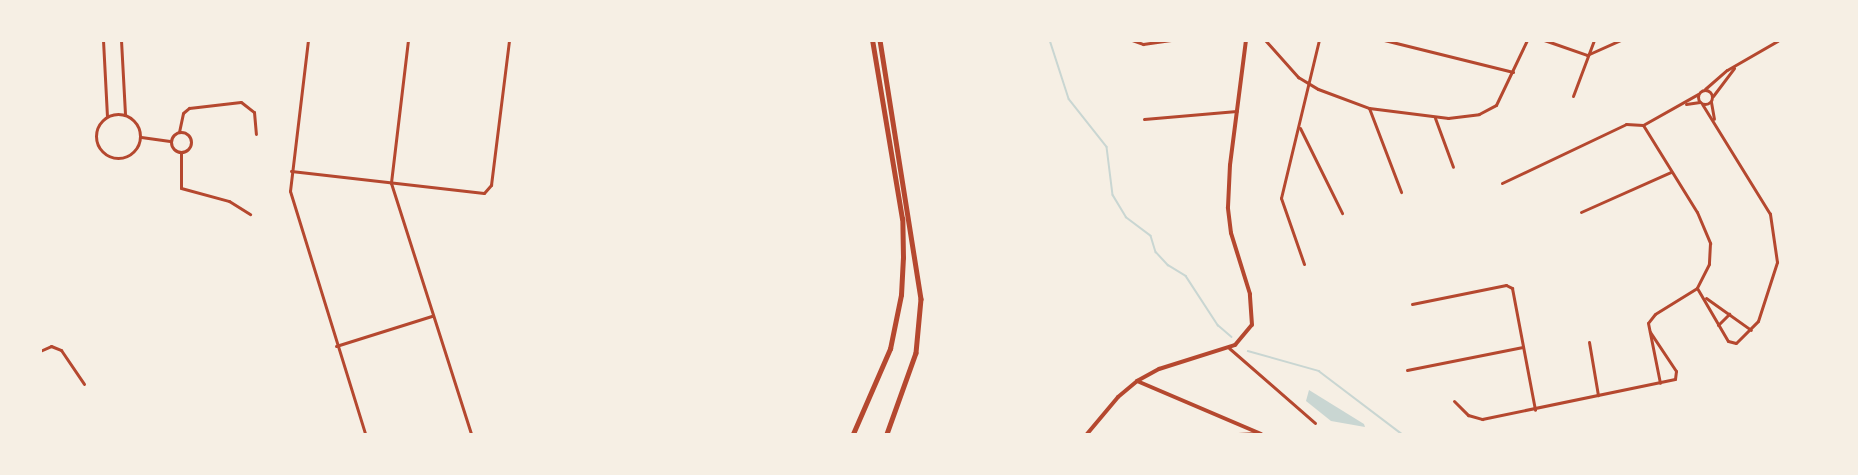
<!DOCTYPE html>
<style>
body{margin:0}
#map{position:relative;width:1858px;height:475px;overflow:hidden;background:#f6efe4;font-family:Poppins,sans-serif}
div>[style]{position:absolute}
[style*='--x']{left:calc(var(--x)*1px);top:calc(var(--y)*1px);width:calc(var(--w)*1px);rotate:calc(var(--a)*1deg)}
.water>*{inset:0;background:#c9d6d2}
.stream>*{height:1.5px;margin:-0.75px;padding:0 0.75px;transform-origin:0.75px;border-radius:0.75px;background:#c9d6d2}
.minor>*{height:3px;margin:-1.5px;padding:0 1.5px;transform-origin:1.5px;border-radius:1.5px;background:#b5482f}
.minor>.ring{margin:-1.5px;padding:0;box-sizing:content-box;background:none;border:3px solid #b5482f;border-radius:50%}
.tertiary>*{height:4px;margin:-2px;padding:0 2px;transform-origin:2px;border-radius:2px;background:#b5482f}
.secondary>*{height:4px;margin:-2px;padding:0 2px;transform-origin:2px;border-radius:2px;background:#b5482f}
.primary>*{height:4.5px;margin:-2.25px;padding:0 2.25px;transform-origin:2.25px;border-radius:2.25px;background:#b5482f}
span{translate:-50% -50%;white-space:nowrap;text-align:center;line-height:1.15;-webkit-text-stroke:6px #f6efe4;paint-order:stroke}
.frame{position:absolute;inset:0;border:42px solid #f6efe4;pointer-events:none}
</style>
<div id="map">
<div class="water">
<i style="clip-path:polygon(1309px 390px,1364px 424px,1365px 427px,1331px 421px,1306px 401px)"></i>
</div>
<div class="stream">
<i style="--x:1050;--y:40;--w:62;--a:72.1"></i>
<i style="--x:1069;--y:99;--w:61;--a:51.6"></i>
<i style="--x:1107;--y:147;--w:48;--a:82.9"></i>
<i style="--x:1113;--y:195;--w:26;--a:59"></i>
<i style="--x:1126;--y:217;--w:31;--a:37"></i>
<i style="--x:1151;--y:236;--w:17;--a:73"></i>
<i style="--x:1156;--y:252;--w:18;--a:47"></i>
<i style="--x:1168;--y:265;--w:21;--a:31"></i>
<i style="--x:1186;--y:276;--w:59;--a:56.9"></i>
<i style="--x:1218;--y:325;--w:18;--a:41"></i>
<i style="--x:1248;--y:351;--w:74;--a:15.7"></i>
<i style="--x:1319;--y:371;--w:104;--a:37.2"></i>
</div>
<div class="minor">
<i style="--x:103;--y:40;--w:76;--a:87"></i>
<i style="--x:121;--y:40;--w:75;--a:86.9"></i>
<i style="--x:308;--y:40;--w:152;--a:96.8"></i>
<i style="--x:290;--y:191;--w:254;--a:72.8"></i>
<i style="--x:408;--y:40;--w:144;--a:96.8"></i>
<i style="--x:391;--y:183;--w:263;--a:72.3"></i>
<i style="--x:1132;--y:40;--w:12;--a:20"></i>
<i style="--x:1143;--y:44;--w:30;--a:-8"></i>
<i style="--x:1265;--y:40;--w:50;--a:48.3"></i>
<i style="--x:1298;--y:77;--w:23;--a:31"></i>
<i style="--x:1318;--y:89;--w:54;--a:20.4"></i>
<i style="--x:1369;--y:108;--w:80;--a:7.2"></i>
<i style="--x:1448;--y:118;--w:31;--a:-7"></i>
<i style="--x:1479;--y:114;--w:19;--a:-28"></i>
<i style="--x:1496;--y:105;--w:72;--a:-64.5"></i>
<i style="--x:1384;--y:40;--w:133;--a:13.9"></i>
<i style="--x:1544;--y:40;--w:46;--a:19.2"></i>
<i style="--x:1587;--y:55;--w:37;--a:-24"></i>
<i style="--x:1705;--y:89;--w:29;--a:-41"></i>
<i style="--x:1727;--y:70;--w:60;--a:-30"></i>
<i class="ring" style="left:1698px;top:90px;width:11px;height:11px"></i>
<i style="--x:1573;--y:96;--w:60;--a:-69.4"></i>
<i style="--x:1713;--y:96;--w:35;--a:-53"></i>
<i style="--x:1711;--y:102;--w:17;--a:80"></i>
<i style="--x:1686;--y:104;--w:14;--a:-8"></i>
<i style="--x:1369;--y:108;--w:90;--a:69.1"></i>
<i class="ring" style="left:96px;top:114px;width:41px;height:41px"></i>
<i style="--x:1435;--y:118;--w:52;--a:69.8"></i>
<i style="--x:1144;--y:119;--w:93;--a:-4.9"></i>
<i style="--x:1643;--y:125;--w:102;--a:58.2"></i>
<i style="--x:1697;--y:212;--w:34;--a:67"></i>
<i style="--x:1710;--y:243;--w:21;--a:93"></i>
<i style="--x:1709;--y:264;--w:27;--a:117"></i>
<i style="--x:1697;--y:288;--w:49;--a:148.2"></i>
<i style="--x:1655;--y:314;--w:11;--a:128"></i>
<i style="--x:1648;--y:323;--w:61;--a:78.7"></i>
<i style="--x:1300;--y:128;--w:95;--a:63.7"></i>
<i class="ring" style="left:171px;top:132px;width:17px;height:17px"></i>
<i style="--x:179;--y:132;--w:19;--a:-78"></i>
<i style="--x:183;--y:113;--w:8;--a:-40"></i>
<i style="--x:189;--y:108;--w:52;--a:-6.6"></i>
<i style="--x:241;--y:102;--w:16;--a:38"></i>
<i style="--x:254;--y:112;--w:22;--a:85"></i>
<i style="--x:141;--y:137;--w:29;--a:8"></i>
<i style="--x:181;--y:152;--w:36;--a:90"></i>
<i style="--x:181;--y:188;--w:50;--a:15.2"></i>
<i style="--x:229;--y:201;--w:25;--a:32"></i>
<i style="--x:291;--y:171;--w:194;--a:6.5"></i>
<i style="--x:484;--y:193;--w:11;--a:-49"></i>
<i style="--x:491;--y:185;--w:146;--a:-82.9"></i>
<i style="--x:1502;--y:183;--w:137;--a:-25.4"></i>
<i style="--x:1626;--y:124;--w:17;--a:3"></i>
<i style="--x:1643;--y:125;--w:63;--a:-29.4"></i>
<i style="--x:1581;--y:212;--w:98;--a:-24"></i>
<i style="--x:1304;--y:264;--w:70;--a:-109.2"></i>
<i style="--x:1281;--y:198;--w:163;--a:-76.5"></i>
<i style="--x:1697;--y:288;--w:61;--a:59.7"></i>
<i style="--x:1728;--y:341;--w:8;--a:14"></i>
<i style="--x:1736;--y:343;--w:31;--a:-45"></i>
<i style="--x:1758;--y:321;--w:62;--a:-72.1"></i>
<i style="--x:1777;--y:262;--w:49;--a:-98.3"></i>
<i style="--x:1770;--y:214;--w:129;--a:-121.7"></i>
<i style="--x:1706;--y:298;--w:55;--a:35.4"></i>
<i style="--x:1412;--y:304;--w:96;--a:-11.4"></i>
<i style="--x:1506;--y:285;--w:7;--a:27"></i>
<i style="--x:1512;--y:288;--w:124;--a:79.3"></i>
<i style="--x:1718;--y:325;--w:16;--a:-45"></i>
<i style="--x:1589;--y:342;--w:54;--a:80.4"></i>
<i style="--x:336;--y:346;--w:101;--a:-17.4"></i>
<i style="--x:1229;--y:348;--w:114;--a:41.1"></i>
<i style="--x:40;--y:351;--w:12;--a:-24"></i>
<i style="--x:51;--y:346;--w:11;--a:22"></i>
<i style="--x:61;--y:350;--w:41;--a:55.9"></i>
<i style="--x:1407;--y:370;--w:118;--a:-11.2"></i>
<i style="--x:1454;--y:401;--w:20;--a:45"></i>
<i style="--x:1468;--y:415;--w:15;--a:16"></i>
<i style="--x:1482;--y:419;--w:197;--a:-11.7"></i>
<i style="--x:1675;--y:379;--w:8;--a:-83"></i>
<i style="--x:1676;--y:371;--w:47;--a:-123.7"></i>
<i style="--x:1238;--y:434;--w:19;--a:-3"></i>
</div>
<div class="tertiary">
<i style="--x:1137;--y:381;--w:135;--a:23.1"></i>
</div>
<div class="secondary">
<i style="--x:1087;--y:434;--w:48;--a:-50"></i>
<i style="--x:1118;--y:397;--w:25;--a:-40"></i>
<i style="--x:1137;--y:381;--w:25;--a:-29"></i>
<i style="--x:1159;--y:369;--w:80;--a:-17.5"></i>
<i style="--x:1235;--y:345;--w:26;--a:-50"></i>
<i style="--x:1252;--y:325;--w:31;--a:-94"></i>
<i style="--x:1250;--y:294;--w:64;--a:-107.3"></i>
<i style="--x:1231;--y:233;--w:26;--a:-97"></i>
<i style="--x:1228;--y:207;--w:42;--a:-87.3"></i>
<i style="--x:1230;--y:165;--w:126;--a:-82.7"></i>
</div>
<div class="primary">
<i style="--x:880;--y:40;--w:262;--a:81"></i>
<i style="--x:921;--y:299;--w:54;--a:95.3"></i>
<i style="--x:916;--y:353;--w:86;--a:109.7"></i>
<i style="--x:853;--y:434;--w:93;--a:-66.5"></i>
<i style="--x:890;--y:349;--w:55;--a:-78.5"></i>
<i style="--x:901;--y:295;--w:37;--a:-87"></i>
<i style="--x:903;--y:258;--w:39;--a:-91"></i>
<i style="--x:902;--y:219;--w:181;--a:-99.5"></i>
</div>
<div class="frame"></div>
</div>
